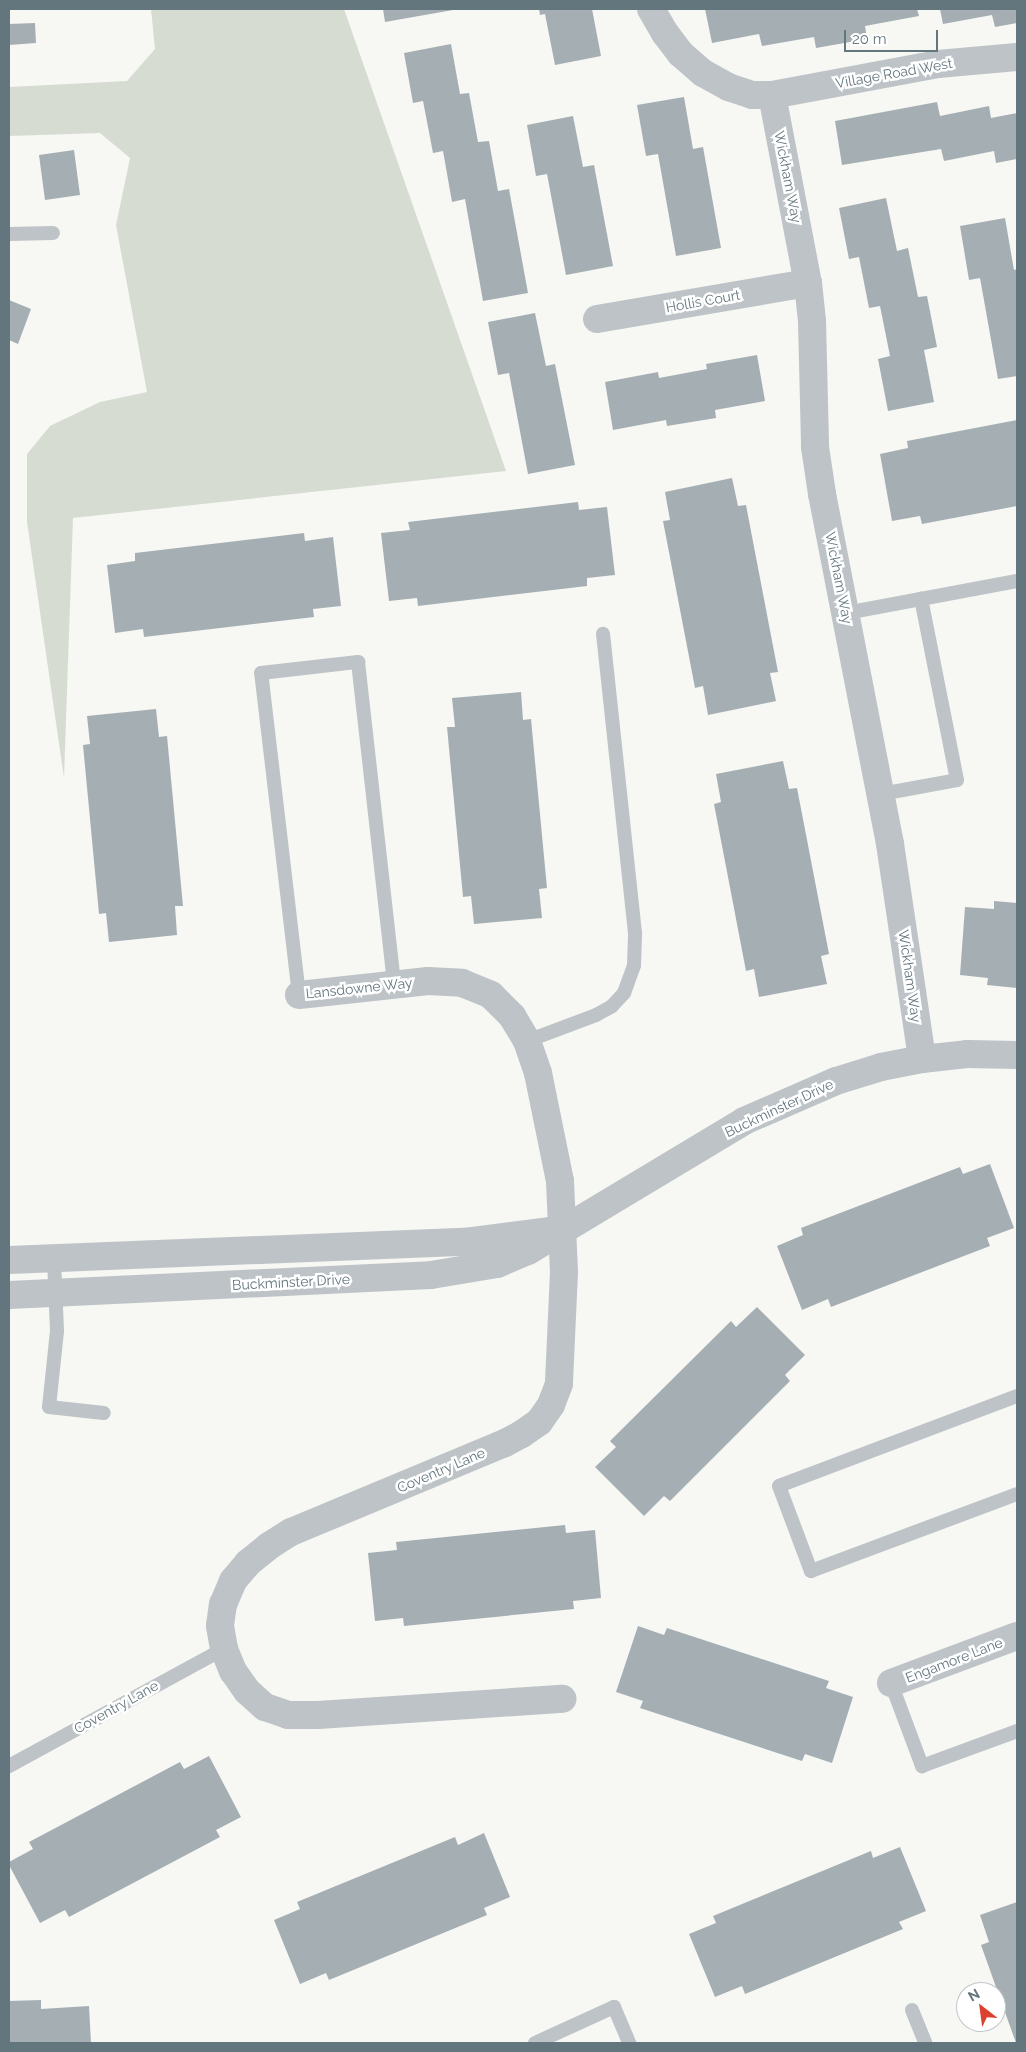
<!DOCTYPE html>
<style>
body{margin:0}
#map{position:relative;width:1026px;height:2052px;overflow:hidden;background:#f7f7f4;font-family:Raleway,sans-serif}
div>[style]{position:absolute}
[style*='--x']{left:calc(var(--x)*1px);top:calc(var(--y)*1px);width:calc(var(--w)*1px);rotate:calc(var(--a)*1deg)}
.green>*{inset:0;background:#d7dcd3}
.building>*{inset:0;background:#a5afb3}
.service>*{height:14px;margin:-7px;padding:0 7px;transform-origin:7px;border-radius:7px;background:#bdc3c6}
.minor>*{height:28px;margin:-14px;padding:0 14px;transform-origin:14px;border-radius:14px;background:#bdc3c6}
span{translate:-50% -50%;white-space:nowrap;text-align:center;line-height:1.15;-webkit-text-stroke:5px #fff;paint-order:stroke}
.street-label{font-size:14px;color:#63767e}
.frame{position:absolute;inset:0;border:10px solid #63767e;pointer-events:none}
.north{position:absolute;left:956px;top:1982px;width:50px;height:50px;box-sizing:border-box;background:#fff;border:1px solid #c1c8cb;border-radius:50%;rotate:330deg;font-size:14px;font-weight:700;line-height:20px;text-align:center;color:#63767e}
.north::after{content:'';display:block;margin:auto;width:18px;height:22px;background:#dc412f;clip-path:polygon(50% 0,100% 100%,50% 72%,0 100%)}
.scale{position:absolute;left:844px;top:30px;width:94px;height:22px;box-sizing:border-box;border:2px solid #63767e;border-top:0;padding-left:6px;font-size:15px;line-height:18px;white-space:nowrap;color:#63767e;-webkit-text-stroke:4px #fff;paint-order:stroke}
</style>
<div id="map">
<div class="green">
<i style="clip-path:polygon(151px 9px,344px 9px,506px 471px,73px 518px,64px 778px,27px 522px,27px 454px,50px 426px,100px 402px,147px 392px,116px 225px,130px 158px,100px 133px,9px 136px,9px 87px,127px 81px,155px 49px)"></i>
</div>
<div class="building">
<i style="clip-path:polygon(383px 9px,453px 9px,453px 10px,385px 22px)"></i>
<i style="clip-path:polygon(539px 9px,592px 9px,601px 56px,555px 65px,545px 14px,540px 15px)"></i>
<i style="clip-path:polygon(705px 9px,917px 9px,919px 16px,865px 26px,867px 39px,816px 48px,814px 37px,762px 46px,759px 34px,712px 43px)"></i>
<i style="clip-path:polygon(940px 9px,1017px 9px,1017px 23px,995px 27px,992px 15px,943px 24px)"></i>
<i style="clip-path:polygon(35px 23px,36px 43px,9px 45px,9px 24px)"></i>
<i style="clip-path:polygon(451px 44px,460px 94px,469px 93px,478px 142px,489px 141px,498px 191px,509px 189px,528px 293px,483px 301px,465px 199px,452px 202px,443px 151px,433px 153px,423px 101px,413px 103px,404px 53px)"></i>
<i style="clip-path:polygon(684px 97px,693px 149px,703px 147px,721px 248px,676px 256px,658px 154px,646px 156px,637px 105px)"></i>
<i style="clip-path:polygon(937px 102px,940px 116px,989px 106px,991px 118px,1017px 113px,1017px 159px,996px 163px,994px 151px,944px 161px,941px 149px,842px 165px,835px 121px)"></i>
<i style="clip-path:polygon(573px 116px,583px 167px,594px 165px,613px 266px,566px 275px,547px 174px,536px 176px,527px 125px)"></i>
<i style="clip-path:polygon(74px 150px,80px 195px,45px 200px,39px 155px)"></i>
<i style="clip-path:polygon(886px 198px,897px 251px,908px 248px,918px 297px,927px 296px,937px 347px,924px 350px,934px 402px,888px 411px,878px 359px,890px 356px,880px 306px,869px 308px,859px 257px,849px 259px,839px 208px)"></i>
<i style="clip-path:polygon(1005px 218px,1014px 270px,1017px 269px,1017px 376px,998px 379px,980px 278px,969px 280px,960px 226px)"></i>
<i style="clip-path:polygon(9px 300px,31px 309px,18px 344px,9px 340px)"></i>
<i style="clip-path:polygon(535px 313px,546px 366px,555px 364px,575px 465px,528px 474px,509px 373px,498px 375px,488px 322px)"></i>
<i style="clip-path:polygon(757px 355px,765px 401px,715px 410px,716px 418px,667px 426px,666px 420px,613px 430px,605px 382px,658px 372px,659px 378px,707px 369px,706px 364px)"></i>
<i style="clip-path:polygon(1017px 420px,1017px 506px,922px 524px,920px 516px,892px 521px,880px 454px,908px 448px,907px 441px)"></i>
<i style="clip-path:polygon(732px 478px,738px 506px,746px 505px,778px 672px,770px 673px,776px 701px,708px 715px,703px 686px,695px 688px,663px 521px,670px 520px,665px 492px)"></i>
<i style="clip-path:polygon(578px 502px,579px 510px,607px 507px,615px 575px,587px 578px,587px 586px,418px 606px,417px 598px,389px 601px,381px 533px,410px 530px,408px 522px)"></i>
<i style="clip-path:polygon(304px 533px,305px 541px,333px 537px,341px 606px,313px 609px,314px 617px,144px 637px,143px 629px,115px 633px,107px 565px,135px 561px,135px 553px)"></i>
<i style="clip-path:polygon(521px 692px,523px 720px,531px 719px,547px 888px,539px 889px,542px 918px,474px 924px,471px 896px,463px 897px,447px 727px,455px 727px,452px 698px)"></i>
<i style="clip-path:polygon(156px 709px,159px 737px,167px 736px,183px 906px,175px 906px,177px 935px,109px 942px,106px 913px,99px 914px,83px 745px,90px 744px,87px 716px)"></i>
<i style="clip-path:polygon(783px 761px,789px 789px,797px 788px,829px 954px,821px 956px,827px 984px,759px 997px,754px 969px,746px 971px,714px 804px,721px 802px,716px 774px)"></i>
<i style="clip-path:polygon(994px 901px,1017px 903px,1017px 988px,987px 985px,988px 978px,960px 975px,965px 907px,994px 909px)"></i>
<i style="clip-path:polygon(990px 1164px,1014px 1228px,987px 1238px,990px 1246px,831px 1307px,828px 1299px,802px 1310px,777px 1246px,803px 1235px,801px 1228px,960px 1167px,963px 1174px)"></i>
<i style="clip-path:polygon(757px 1307px,805px 1355px,785px 1375px,790px 1381px,670px 1501px,664px 1496px,644px 1516px,595px 1467px,616px 1447px,610px 1441px,731px 1321px,736px 1327px)"></i>
<i style="clip-path:polygon(565px 1525px,566px 1533px,595px 1530px,601px 1598px,573px 1601px,574px 1609px,404px 1626px,403px 1618px,375px 1621px,368px 1553px,397px 1550px,396px 1542px)"></i>
<i style="clip-path:polygon(638px 1626px,664px 1635px,667px 1628px,829px 1681px,826px 1688px,853px 1697px,832px 1763px,805px 1754px,802px 1761px,640px 1708px,643px 1701px,616px 1692px)"></i>
<i style="clip-path:polygon(209px 1756px,241px 1817px,216px 1830px,220px 1837px,69px 1917px,65px 1910px,40px 1923px,9px 1865px,9px 1862px,33px 1849px,29px 1842px,180px 1762px,184px 1769px)"></i>
<i style="clip-path:polygon(484px 1833px,510px 1897px,484px 1908px,487px 1915px,329px 1980px,326px 1973px,300px 1984px,274px 1920px,300px 1909px,297px 1902px,455px 1837px,458px 1845px)"></i>
<i style="clip-path:polygon(900px 1847px,926px 1911px,899px 1922px,903px 1929px,745px 1994px,742px 1986px,715px 1997px,689px 1934px,716px 1923px,713px 1916px,871px 1851px,873px 1858px)"></i>
<i style="clip-path:polygon(1017px 1902px,1017px 2043px,1016px 2043px,981px 1945px,989px 1942px,980px 1915px)"></i>
<i style="clip-path:polygon(41px 2000px,41px 2009px,89px 2006px,91px 2043px,9px 2043px,9px 2001px)"></i>
</div>
<div class="service">
<i style="--x:9;--y:234;--w:44;--a:-1.3"></i>
<i style="--x:846;--y:613;--w:174;--a:-10.6"></i>
<i style="--x:881;--y:794;--w:77;--a:-10.4"></i>
<i style="--x:957;--y:780;--w:185;--a:-101.2"></i>
<i style="--x:299;--y:995;--w:324;--a:-96.7"></i>
<i style="--x:261;--y:673;--w:98;--a:-6.5"></i>
<i style="--x:358;--y:662;--w:324;--a:83.6"></i>
<i style="--x:527;--y:1041;--w:74;--a:-20.6"></i>
<i style="--x:596;--y:1015;--w:18;--a:-29"></i>
<i style="--x:612;--y:1006;--w:18;--a:-47"></i>
<i style="--x:624;--y:993;--w:30;--a:-70"></i>
<i style="--x:634;--y:965;--w:32;--a:-88"></i>
<i style="--x:635;--y:933;--w:301;--a:-96.1"></i>
<i style="--x:54;--y:1259;--w:72;--a:87.6"></i>
<i style="--x:57;--y:1331;--w:76;--a:96"></i>
<i style="--x:49;--y:1407;--w:55;--a:6.2"></i>
<i style="--x:1017;--y:1396;--w:254;--a:159.3"></i>
<i style="--x:779;--y:1486;--w:91;--a:69.4"></i>
<i style="--x:811;--y:1571;--w:220;--a:-20.5"></i>
<i style="--x:891;--y:1683;--w:89;--a:69.5"></i>
<i style="--x:922;--y:1766;--w:101;--a:-20.2"></i>
<i style="--x:9;--y:1766;--w:245;--a:-28.6"></i>
<i style="--x:912;--y:2010;--w:35;--a:68"></i>
<i style="--x:535;--y:2043;--w:87;--a:-24.5"></i>
<i style="--x:614;--y:2007;--w:39;--a:67"></i>
</div>
<div class="minor">
<i style="--x:651;--y:9;--w:28;--a:60"></i>
<i style="--x:665;--y:33;--w:26;--a:53"></i>
<i style="--x:681;--y:54;--w:29;--a:41"></i>
<i style="--x:703;--y:73;--w:29;--a:29"></i>
<i style="--x:728;--y:87;--w:25;--a:18"></i>
<i style="--x:752;--y:95;--w:20;--a:0"></i>
<i style="--x:772;--y:95;--w:169;--a:-10.6"></i>
<i style="--x:938;--y:64;--w:79;--a:-5.1"></i>
<i style="--x:772;--y:95;--w:191;--a:79.2"></i>
<i style="--x:808;--y:283;--w:38;--a:84"></i>
<i style="--x:812;--y:321;--w:126;--a:88.6"></i>
<i style="--x:815;--y:447;--w:48;--a:81.5"></i>
<i style="--x:822;--y:494;--w:357;--a:79"></i>
<i style="--x:890;--y:844;--w:217;--a:81.5"></i>
<i style="--x:597;--y:319;--w:214;--a:-9.7"></i>
<i style="--x:299;--y:995;--w:130;--a:-6.2"></i>
<i style="--x:428;--y:981;--w:34;--a:3"></i>
<i style="--x:462;--y:983;--w:31;--a:22"></i>
<i style="--x:491;--y:995;--w:30;--a:45"></i>
<i style="--x:512;--y:1016;--w:29;--a:59"></i>
<i style="--x:527;--y:1041;--w:34;--a:71"></i>
<i style="--x:538;--y:1073;--w:110;--a:78.5"></i>
<i style="--x:560;--y:1181;--w:91;--a:87.5"></i>
<i style="--x:564;--y:1272;--w:112;--a:92.6"></i>
<i style="--x:559;--y:1384;--w:22;--a:111"></i>
<i style="--x:551;--y:1405;--w:21;--a:125"></i>
<i style="--x:539;--y:1422;--w:21;--a:145"></i>
<i style="--x:522;--y:1434;--w:19;--a:152"></i>
<i style="--x:505;--y:1443;--w:232;--a:157.4"></i>
<i style="--x:291;--y:1532;--w:26;--a:148"></i>
<i style="--x:269;--y:1546;--w:27;--a:141"></i>
<i style="--x:248;--y:1563;--w:23;--a:130"></i>
<i style="--x:233;--y:1581;--w:25;--a:113"></i>
<i style="--x:223;--y:1604;--w:22;--a:98"></i>
<i style="--x:220;--y:1626;--w:23;--a:80"></i>
<i style="--x:224;--y:1649;--w:24;--a:68"></i>
<i style="--x:233;--y:1671;--w:24;--a:55"></i>
<i style="--x:247;--y:1691;--w:24;--a:42"></i>
<i style="--x:265;--y:1707;--w:24;--a:19"></i>
<i style="--x:288;--y:1715;--w:30;--a:0"></i>
<i style="--x:318;--y:1715;--w:245;--a:-3.8"></i>
<i style="--x:9;--y:1260;--w:456;--a:-2.3"></i>
<i style="--x:465;--y:1242;--w:86;--a:-7.4"></i>
<i style="--x:9;--y:1295;--w:422;--a:-2.7"></i>
<i style="--x:431;--y:1275;--w:67;--a:-9.5"></i>
<i style="--x:497;--y:1264;--w:34;--a:-23"></i>
<i style="--x:528;--y:1251;--w:252;--a:-31"></i>
<i style="--x:744;--y:1121;--w:100;--a:-23.5"></i>
<i style="--x:836;--y:1081;--w:47;--a:-17.3"></i>
<i style="--x:881;--y:1067;--w:42;--a:-11"></i>
<i style="--x:922;--y:1059;--w:45;--a:-6.3"></i>
<i style="--x:967;--y:1054;--w:50;--a:1.1"></i>
<i style="--x:891;--y:1683;--w:134;--a:-20.5"></i>
</div>
<div class="street-label">
<span style="left:894px;top:73px;rotate:-10deg">Village Road West</span>
<span style="left:788px;top:177px;rotate:79deg">Wickham Way</span>
<span style="left:703px;top:301px;rotate:-10deg">Hollis Court</span>
<span style="left:839px;top:578px;rotate:79deg">Wickham Way</span>
<span style="left:910px;top:976px;rotate:82deg">Wickham Way</span>
<span style="left:359px;top:988px;rotate:-6deg">Lansdowne Way</span>
<span style="left:779px;top:1108px;rotate:-25deg">Buckminster Drive</span>
<span style="left:291px;top:1282px;rotate:-3deg">Buckminster Drive</span>
<span style="left:441px;top:1470px;rotate:-23deg">Coventry Lane</span>
<span style="left:954px;top:1660px;rotate:-21deg">Engamore Lane</span>
<span style="left:116px;top:1707px;rotate:-29deg">Coventry Lane</span>
</div>
<div class="frame"></div>
<div class="north">N</div>
<div class="scale">20 m</div>
</div>
